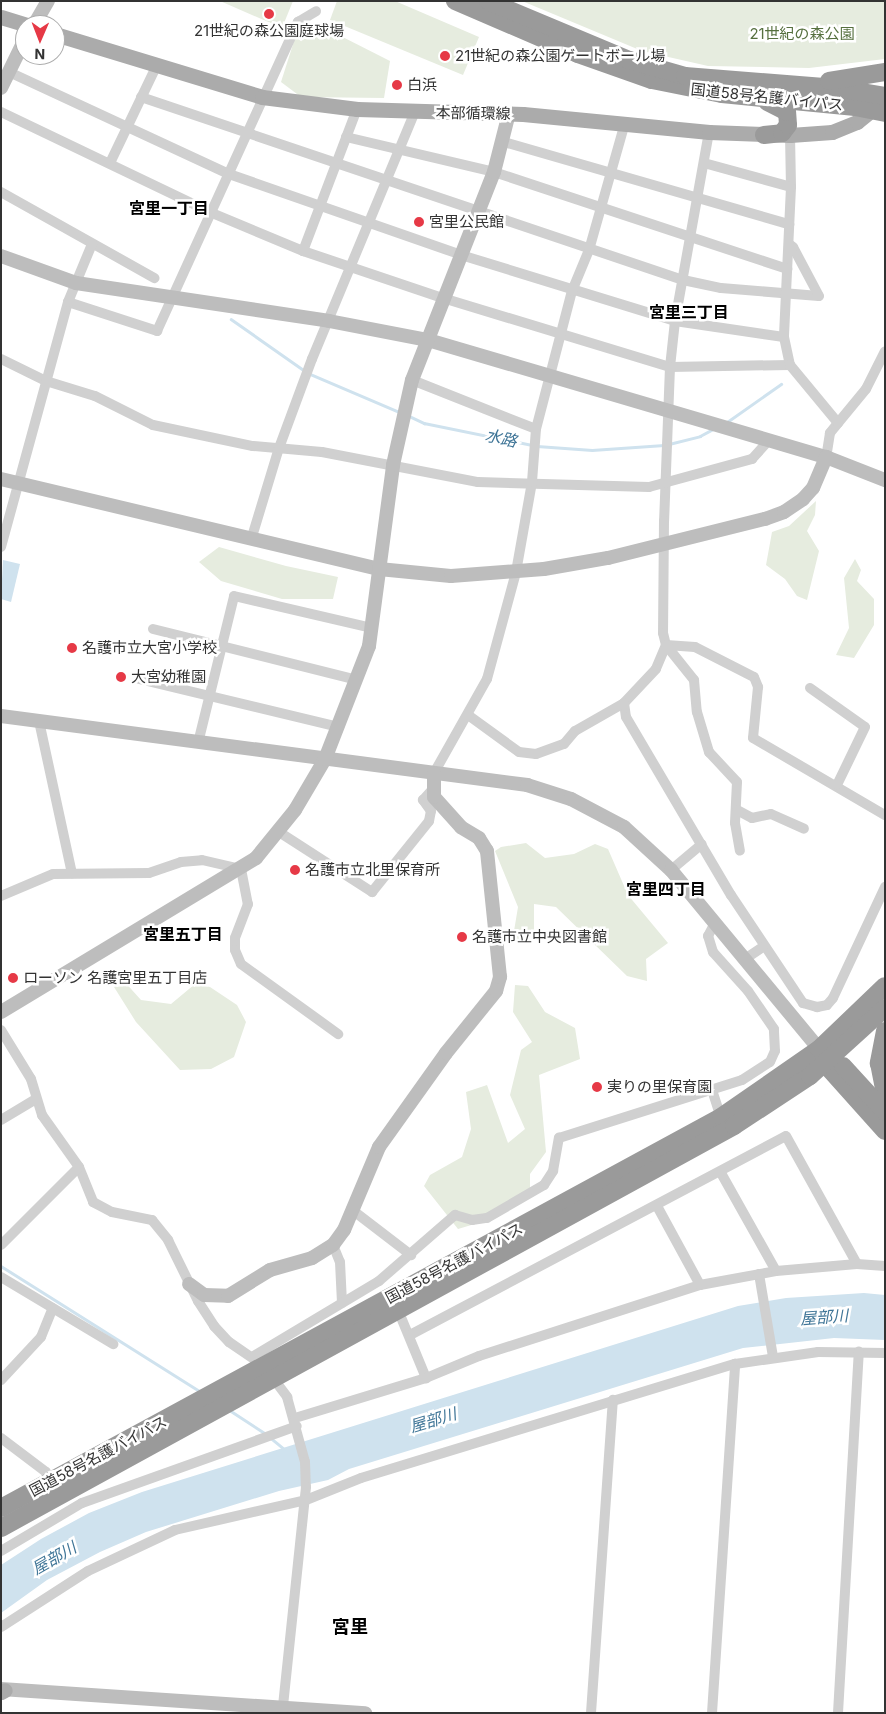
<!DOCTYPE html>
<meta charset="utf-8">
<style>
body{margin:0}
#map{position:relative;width:886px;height:1714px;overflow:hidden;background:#fff;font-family:Inter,"Noto Sans JP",sans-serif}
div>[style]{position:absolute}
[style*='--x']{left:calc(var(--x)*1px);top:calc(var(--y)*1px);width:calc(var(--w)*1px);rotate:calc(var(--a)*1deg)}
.green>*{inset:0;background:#e6ecdf}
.water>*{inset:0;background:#cfe2ee}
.stream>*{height:2.5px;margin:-1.25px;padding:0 1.25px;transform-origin:1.25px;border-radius:1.25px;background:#cfe2ee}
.street>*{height:10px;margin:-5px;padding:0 5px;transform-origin:5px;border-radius:5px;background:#d0d0d0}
.secondary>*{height:14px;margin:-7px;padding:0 7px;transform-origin:7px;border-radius:7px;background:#bdbdbd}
.primary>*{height:15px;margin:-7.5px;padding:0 7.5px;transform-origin:7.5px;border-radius:7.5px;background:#ababab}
.highway>*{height:18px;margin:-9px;padding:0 9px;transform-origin:9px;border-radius:9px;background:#9a9a9a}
.dots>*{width:14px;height:14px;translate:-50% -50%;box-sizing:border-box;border:2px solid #fff;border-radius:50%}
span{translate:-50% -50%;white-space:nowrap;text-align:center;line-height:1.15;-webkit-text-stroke:5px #fff;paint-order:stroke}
.poi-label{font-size:15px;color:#333}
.left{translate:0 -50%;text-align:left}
.park-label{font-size:15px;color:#56703f}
.street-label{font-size:15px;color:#333}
.neighbourhood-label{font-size:16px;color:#000;font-weight:700}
.water-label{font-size:16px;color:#3f7597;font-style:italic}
.quarter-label{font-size:18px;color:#000;font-weight:700}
.frame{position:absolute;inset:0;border:2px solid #333;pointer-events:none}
.north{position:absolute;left:15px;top:15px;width:50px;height:50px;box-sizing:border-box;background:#fff;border:1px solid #adadad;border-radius:50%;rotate:181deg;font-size:14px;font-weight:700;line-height:20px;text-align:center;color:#333}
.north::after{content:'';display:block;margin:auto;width:18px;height:22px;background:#e63946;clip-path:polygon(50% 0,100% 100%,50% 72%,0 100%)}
</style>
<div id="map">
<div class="green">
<i style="clip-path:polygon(220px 1px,293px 1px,282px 28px)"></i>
<i style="clip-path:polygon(337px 1px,395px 1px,479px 37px,463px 75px,330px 20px)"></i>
<i style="clip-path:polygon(522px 1px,885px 1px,885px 59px,809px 68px,708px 66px,642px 51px)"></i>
<i style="clip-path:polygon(319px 25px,390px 61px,384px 98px,301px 97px,281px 82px,295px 38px)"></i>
<i style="clip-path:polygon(816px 501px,815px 515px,807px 531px,819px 551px,807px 600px,797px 596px,785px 579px,766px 565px,772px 532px,789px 526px)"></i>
<i style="clip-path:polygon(219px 547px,286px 566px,338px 577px,333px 599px,282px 599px,221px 581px,199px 562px)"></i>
<i style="clip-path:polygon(855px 559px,861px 570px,857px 581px,874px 599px,874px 625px,854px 658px,836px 655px,849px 628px,844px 578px)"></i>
<i style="clip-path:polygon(526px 843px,545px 858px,574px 854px,595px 844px,608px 849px,628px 895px,668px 943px,646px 959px,647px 981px,627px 976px,556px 907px,534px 904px,534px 934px,519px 943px,513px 937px,518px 907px,495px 851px,501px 847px)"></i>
<i style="clip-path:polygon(123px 980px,141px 1000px,171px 1004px,195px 984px,210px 987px,237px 1005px,246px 1022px,234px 1057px,211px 1069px,180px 1070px,136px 1022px,114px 987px)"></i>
<i style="clip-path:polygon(515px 985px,528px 986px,545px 1012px,575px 1028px,580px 1059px,539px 1075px,546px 1152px,530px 1174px,530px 1196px,498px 1217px,458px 1229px,424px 1186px,430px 1175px,462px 1157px,471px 1129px,466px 1092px,487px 1085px,508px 1143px,525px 1129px,510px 1095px,521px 1050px,532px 1042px,513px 1012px)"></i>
</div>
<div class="water">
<i style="clip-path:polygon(3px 560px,20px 564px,11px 602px,1px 599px)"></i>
<i style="clip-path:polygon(864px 1293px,885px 1295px,885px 1340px,834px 1338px,743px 1348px,349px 1469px,328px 1480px,279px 1491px,146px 1532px,100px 1552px,47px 1580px,1px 1613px,1px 1565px,41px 1539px,89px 1513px,142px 1492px,738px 1306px,786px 1298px)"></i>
</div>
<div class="stream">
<i style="--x:231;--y:319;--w:90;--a:35.1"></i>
<i style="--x:310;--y:374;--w:97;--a:23.1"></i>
<i style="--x:409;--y:416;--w:17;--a:25"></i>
<i style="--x:424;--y:423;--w:110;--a:11.5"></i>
<i style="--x:727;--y:422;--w:66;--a:-35.1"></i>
<i style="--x:669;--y:444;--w:32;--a:-14"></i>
<i style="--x:700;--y:436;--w:15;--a:-28"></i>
<i style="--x:537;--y:446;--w:55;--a:4.2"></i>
<i style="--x:592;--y:450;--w:72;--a:-4"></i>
<i style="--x:1;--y:1266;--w:236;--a:32.2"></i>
<i style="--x:231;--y:1411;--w:42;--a:33.3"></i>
<i style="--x:272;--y:1439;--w:14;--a:39"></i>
</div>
<div class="street">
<i style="--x:9;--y:72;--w:242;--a:24.9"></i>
<i style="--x:229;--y:174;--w:246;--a:19.2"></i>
<i style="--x:461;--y:255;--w:224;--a:17.1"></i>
<i style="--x:675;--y:321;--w:110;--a:8.4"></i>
<i style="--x:141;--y:97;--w:572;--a:18.66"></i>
<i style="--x:683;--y:280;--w:39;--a:12"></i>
<i style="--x:721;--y:288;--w:98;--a:4.7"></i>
<i style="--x:819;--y:296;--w:55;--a:-118"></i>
<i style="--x:793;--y:247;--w:5;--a:-143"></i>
<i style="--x:1;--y:112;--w:234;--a:25.6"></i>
<i style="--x:212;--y:213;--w:99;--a:22.7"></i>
<i style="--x:303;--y:251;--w:151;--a:18.6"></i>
<i style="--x:446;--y:299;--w:234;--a:16.9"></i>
<i style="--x:670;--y:367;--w:120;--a:-1"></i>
<i style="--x:709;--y:132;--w:192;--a:100.2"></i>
<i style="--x:675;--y:321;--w:46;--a:96.2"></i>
<i style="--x:670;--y:367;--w:154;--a:92.2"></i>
<i style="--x:664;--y:521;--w:112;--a:90.5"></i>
<i style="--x:663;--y:633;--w:12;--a:76"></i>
<i style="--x:666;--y:645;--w:26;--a:113"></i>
<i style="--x:656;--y:669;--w:47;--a:133.3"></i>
<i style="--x:624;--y:703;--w:14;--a:82"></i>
<i style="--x:626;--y:717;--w:207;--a:59.5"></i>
<i style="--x:731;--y:895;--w:130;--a:56.3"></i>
<i style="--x:803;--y:1003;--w:15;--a:16"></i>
<i style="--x:817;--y:1007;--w:10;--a:-11"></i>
<i style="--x:827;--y:1005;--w:9;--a:-49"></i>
<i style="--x:833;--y:998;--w:123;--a:-64.9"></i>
<i style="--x:790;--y:135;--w:52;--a:88.9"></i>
<i style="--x:791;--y:187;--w:150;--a:92.7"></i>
<i style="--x:784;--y:337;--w:29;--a:78"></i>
<i style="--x:790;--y:365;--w:75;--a:50.4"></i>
<i style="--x:838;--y:423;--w:13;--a:129"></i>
<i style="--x:830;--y:433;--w:24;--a:99"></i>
<i style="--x:346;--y:137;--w:152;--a:13.3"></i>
<i style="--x:494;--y:172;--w:309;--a:18.3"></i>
<i style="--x:504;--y:142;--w:297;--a:16.1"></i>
<i style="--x:110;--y:163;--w:109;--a:-64.4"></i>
<i style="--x:704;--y:163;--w:90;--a:15.4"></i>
<i style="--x:1;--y:192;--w:176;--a:29.3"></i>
<i style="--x:303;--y:251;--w:152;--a:-69.2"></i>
<i style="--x:68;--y:302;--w:94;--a:18"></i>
<i style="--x:157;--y:331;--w:340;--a:-65.5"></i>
<i style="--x:298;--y:22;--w:21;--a:-31"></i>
<i style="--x:1;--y:359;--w:50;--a:26.1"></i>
<i style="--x:46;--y:381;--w:51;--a:17"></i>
<i style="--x:95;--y:396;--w:65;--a:26.6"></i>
<i style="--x:153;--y:425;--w:102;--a:11.9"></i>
<i style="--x:253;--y:446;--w:69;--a:5"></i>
<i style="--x:322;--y:452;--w:159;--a:10.9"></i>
<i style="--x:478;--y:482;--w:171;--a:1.7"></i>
<i style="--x:649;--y:487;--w:107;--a:-15.2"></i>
<i style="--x:752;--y:459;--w:24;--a:-48"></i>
<i style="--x:412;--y:380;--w:133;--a:21.6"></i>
<i style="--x:838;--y:423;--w:44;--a:-50.5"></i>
<i style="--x:866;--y:389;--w:42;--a:-63.4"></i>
<i style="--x:251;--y:540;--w:96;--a:-73.1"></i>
<i style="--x:279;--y:448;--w:95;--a:-69.7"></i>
<i style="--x:312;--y:359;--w:269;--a:-67.4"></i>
<i style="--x:1;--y:547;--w:254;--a:-74.7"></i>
<i style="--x:68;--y:302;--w:63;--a:-67.5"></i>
<i style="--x:153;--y:629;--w:210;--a:14"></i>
<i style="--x:666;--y:645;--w:29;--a:4"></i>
<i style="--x:695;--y:647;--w:66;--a:27"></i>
<i style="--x:754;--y:677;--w:11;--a:68"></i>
<i style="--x:758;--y:687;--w:51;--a:95.6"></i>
<i style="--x:753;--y:738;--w:153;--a:30.3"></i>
<i style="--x:666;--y:645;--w:45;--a:51.3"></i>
<i style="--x:694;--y:680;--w:32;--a:85"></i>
<i style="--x:697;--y:712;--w:42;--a:73.3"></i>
<i style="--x:709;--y:752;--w:41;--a:47"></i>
<i style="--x:737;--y:782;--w:41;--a:92.8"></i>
<i style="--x:735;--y:823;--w:28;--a:80"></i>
<i style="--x:139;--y:679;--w:206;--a:13.5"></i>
<i style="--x:810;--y:688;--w:67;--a:35.3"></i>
<i style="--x:865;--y:727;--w:64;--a:115.8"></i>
<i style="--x:468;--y:715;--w:63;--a:36"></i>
<i style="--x:519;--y:752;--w:17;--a:7"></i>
<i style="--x:536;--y:754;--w:30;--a:-20"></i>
<i style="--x:564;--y:744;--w:17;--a:-50"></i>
<i style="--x:575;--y:731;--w:56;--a:-29.7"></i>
<i style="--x:39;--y:721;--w:156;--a:77.8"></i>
<i style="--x:198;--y:743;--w:151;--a:-76.2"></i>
<i style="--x:234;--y:596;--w:141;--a:13.1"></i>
<i style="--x:434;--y:773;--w:108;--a:-60.6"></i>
<i style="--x:487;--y:679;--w:111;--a:-74.8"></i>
<i style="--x:516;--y:572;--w:91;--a:-79.9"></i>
<i style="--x:532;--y:482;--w:53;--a:-85.7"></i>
<i style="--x:536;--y:429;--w:143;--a:-75.4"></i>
<i style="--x:572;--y:291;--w:44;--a:-67.5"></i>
<i style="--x:589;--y:250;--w:132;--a:-74.2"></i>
<i style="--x:737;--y:810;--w:17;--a:28"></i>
<i style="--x:752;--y:818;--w:19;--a:-12"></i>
<i style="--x:771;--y:814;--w:36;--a:24"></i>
<i style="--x:279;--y:832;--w:111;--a:32.8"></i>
<i style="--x:372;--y:892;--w:91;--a:-51.2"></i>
<i style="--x:429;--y:821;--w:10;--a:-79"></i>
<i style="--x:431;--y:811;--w:14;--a:-126"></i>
<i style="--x:423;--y:800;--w:13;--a:-48"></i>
<i style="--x:671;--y:870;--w:40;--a:-40"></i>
<i style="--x:1;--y:896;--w:56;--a:-22.9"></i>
<i style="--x:53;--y:874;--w:96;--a:-0.6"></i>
<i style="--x:149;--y:873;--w:34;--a:-19"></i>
<i style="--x:181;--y:862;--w:21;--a:-5"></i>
<i style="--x:202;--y:860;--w:40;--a:13"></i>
<i style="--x:241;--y:869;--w:36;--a:79"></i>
<i style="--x:248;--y:904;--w:36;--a:111"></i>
<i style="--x:235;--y:938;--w:12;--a:90"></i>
<i style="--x:235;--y:950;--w:15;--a:67"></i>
<i style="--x:241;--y:964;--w:120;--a:35.8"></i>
<i style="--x:745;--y:959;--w:22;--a:-34"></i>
<i style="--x:1;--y:1030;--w:57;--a:58.5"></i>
<i style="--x:31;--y:1079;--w:38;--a:73"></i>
<i style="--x:42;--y:1115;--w:64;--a:54.6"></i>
<i style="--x:79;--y:1167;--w:38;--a:68"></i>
<i style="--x:93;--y:1202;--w:21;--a:28"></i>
<i style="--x:112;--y:1212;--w:41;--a:11.3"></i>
<i style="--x:152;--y:1220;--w:26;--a:51"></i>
<i style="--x:168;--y:1240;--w:68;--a:63.8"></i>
<i style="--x:198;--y:1301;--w:30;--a:57"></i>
<i style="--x:214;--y:1326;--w:22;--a:47"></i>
<i style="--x:229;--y:1342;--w:42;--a:34.4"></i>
<i style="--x:264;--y:1366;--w:39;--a:53"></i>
<i style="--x:287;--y:1397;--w:67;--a:74.5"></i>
<i style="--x:305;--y:1462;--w:25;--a:88"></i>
<i style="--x:306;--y:1487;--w:221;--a:96"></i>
<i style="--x:712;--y:1090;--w:28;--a:72"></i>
<i style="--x:1;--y:1120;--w:41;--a:-31"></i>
<i style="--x:721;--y:1173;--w:112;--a:60.7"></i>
<i style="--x:657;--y:1206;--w:90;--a:61.4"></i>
<i style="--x:351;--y:1209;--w:76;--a:37.5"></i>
<i style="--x:1;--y:1245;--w:110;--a:-45"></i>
<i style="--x:333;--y:1245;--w:18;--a:68"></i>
<i style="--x:340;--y:1262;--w:41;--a:87.2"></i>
<i style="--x:759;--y:1274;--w:84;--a:80.4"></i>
<i style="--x:1;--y:1277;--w:131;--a:30.9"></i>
<i style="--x:398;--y:1310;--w:74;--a:67.6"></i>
<i style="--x:410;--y:1335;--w:425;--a:-27.9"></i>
<i style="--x:786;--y:1136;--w:146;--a:61"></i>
<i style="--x:252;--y:1357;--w:148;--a:-30.9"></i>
<i style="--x:379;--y:1281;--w:101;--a:-41"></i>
<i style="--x:455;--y:1215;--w:18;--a:16"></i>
<i style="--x:472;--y:1220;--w:15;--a:-8"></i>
<i style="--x:487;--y:1218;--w:66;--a:-30.1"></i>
<i style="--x:544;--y:1185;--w:17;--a:-57"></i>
<i style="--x:553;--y:1171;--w:34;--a:-80"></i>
<i style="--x:559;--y:1138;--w:192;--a:-17.6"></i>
<i style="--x:742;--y:1080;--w:33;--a:-33"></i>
<i style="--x:770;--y:1062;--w:12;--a:-66"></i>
<i style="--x:775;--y:1051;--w:22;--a:-93"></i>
<i style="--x:774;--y:1029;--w:46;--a:-124.4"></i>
<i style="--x:748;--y:991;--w:52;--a:-131.9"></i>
<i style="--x:713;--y:952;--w:17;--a:-107"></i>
<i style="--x:708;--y:936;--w:15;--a:-62"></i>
<i style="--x:1;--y:1380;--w:59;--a:-47.1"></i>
<i style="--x:41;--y:1337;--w:31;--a:-68"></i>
<i style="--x:295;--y:1418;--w:137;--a:-17"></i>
<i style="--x:426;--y:1378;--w:57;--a:-22.5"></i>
<i style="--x:479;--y:1356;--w:232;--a:-17.8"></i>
<i style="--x:700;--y:1285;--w:77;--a:-10.4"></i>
<i style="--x:776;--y:1271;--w:81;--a:-4.9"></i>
<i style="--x:857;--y:1264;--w:28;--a:4"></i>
<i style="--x:1;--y:1438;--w:56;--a:37.1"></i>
<i style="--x:46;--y:1472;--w:10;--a:66"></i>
<i style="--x:1;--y:1551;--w:94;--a:-30.7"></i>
<i style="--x:82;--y:1503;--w:228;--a:-19.7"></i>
<i style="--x:1;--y:1627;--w:103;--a:-32.8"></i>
<i style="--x:88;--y:1571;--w:96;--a:-25.2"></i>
<i style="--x:175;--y:1530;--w:134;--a:-12.9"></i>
<i style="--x:306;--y:1500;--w:59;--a:-21.8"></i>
<i style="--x:361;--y:1478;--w:391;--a:-17"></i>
<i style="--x:735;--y:1364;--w:84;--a:-8.2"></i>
<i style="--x:818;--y:1352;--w:67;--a:0.9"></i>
<i style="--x:591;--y:1713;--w:314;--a:-86"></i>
<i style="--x:712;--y:1713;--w:350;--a:-86.2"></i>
<i style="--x:838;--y:1713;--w:362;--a:-86.7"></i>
</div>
<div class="secondary">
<i style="--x:34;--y:25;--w:28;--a:-60"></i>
<i style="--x:1;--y:88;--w:55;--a:-63.9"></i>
<i style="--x:1;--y:256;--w:80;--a:19.8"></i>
<i style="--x:76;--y:283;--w:256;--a:8.5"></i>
<i style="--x:329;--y:321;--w:101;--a:10.9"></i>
<i style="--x:428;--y:340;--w:415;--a:16.4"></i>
<i style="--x:826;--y:457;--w:63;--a:21.3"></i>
<i style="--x:1;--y:479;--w:389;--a:13.4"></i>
<i style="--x:379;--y:569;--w:72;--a:5.6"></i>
<i style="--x:451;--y:576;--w:93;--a:-4.3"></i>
<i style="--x:544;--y:569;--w:65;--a:-9.8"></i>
<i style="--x:608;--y:558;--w:162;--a:-14"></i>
<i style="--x:765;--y:519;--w:20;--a:-20"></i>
<i style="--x:784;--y:512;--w:23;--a:-34"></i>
<i style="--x:803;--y:499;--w:15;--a:-48"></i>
<i style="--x:813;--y:488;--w:34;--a:-67"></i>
<i style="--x:1;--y:716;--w:531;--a:7.47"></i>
<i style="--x:527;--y:785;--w:46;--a:17.7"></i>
<i style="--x:571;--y:799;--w:60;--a:27.8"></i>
<i style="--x:624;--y:827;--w:64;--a:42.5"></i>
<i style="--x:671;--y:870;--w:232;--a:50.4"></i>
<i style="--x:1;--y:1012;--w:298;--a:-31.1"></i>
<i style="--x:256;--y:858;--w:62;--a:-50.9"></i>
<i style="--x:295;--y:810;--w:59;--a:-59.5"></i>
<i style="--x:325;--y:759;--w:121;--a:-68.7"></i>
<i style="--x:369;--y:646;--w:183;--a:-82.4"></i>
<i style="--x:393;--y:465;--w:87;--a:-77.4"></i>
<i style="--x:412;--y:380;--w:224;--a:-68.5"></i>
<i style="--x:494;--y:172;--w:61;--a:-75.7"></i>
<i style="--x:189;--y:1284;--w:19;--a:36"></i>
<i style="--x:204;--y:1295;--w:24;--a:2"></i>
<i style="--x:228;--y:1296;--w:49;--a:-31.8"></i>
<i style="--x:270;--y:1270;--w:44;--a:-15.9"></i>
<i style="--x:312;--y:1258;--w:25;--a:-32"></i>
<i style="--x:333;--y:1245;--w:19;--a:-54"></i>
<i style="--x:344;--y:1230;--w:90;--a:-67.1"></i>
<i style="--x:379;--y:1147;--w:115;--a:-54.5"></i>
<i style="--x:446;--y:1053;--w:80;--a:-51.1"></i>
<i style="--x:496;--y:991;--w:15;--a:-74"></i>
<i style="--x:500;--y:977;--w:127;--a:-95.9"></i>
<i style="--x:487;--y:851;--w:15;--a:-122"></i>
<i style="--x:479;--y:838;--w:21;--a:-149"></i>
<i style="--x:461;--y:827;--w:40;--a:-132"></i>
<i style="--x:434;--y:797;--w:24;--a:-90"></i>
<i style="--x:1;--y:1689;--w:365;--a:3.8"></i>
</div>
<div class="primary">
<i style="--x:1;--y:17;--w:27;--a:17"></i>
<i style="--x:55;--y:34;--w:216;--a:16.9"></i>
<i style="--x:262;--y:97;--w:96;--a:7.2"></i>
<i style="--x:357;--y:109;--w:166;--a:1.7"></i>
<i style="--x:523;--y:114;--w:187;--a:5.5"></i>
<i style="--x:709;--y:132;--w:81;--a:2.1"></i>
<i style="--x:790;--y:135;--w:42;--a:-4.1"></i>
<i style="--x:832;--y:132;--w:27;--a:-22"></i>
<i style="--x:857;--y:122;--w:19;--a:-39"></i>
<i style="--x:1;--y:1692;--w:4;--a:-27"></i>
</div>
<div class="highway">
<i style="--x:455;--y:1;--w:134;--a:23.3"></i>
<i style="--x:578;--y:54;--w:78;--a:19.4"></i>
<i style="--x:652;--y:80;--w:71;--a:11.3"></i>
<i style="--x:722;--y:94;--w:134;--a:5.6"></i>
<i style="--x:855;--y:107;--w:31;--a:11"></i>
<i style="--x:488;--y:1;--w:153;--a:22.7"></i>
<i style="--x:629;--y:60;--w:58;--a:15.9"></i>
<i style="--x:685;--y:76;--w:152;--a:4.5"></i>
<i style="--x:837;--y:88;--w:49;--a:9.5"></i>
<i style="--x:829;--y:81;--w:57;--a:-9.1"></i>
<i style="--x:764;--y:135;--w:18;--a:-6"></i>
<i style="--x:782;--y:133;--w:10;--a:-53"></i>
<i style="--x:788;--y:125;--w:13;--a:-94"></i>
<i style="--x:787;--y:112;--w:22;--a:-153"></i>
<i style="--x:885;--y:1031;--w:33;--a:101"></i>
<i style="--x:879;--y:1063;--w:33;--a:79"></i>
<i style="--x:821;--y:1054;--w:11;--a:68"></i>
<i style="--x:825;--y:1064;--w:90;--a:48.2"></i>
<i style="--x:843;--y:1066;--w:62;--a:47.6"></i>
<i style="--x:1;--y:1508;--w:819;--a:-28.5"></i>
<i style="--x:721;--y:1117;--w:119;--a:-34.8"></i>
<i style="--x:819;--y:1049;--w:91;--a:-43.7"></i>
<i style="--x:1;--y:1528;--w:836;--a:-28.74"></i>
<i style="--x:734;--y:1126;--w:91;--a:-33.3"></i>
<i style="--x:810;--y:1076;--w:101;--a:-42.2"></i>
</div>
<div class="dots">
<i style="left:269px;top:14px;background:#e63946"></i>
<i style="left:445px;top:56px;background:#e63946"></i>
<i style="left:397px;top:85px;background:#e63946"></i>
<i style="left:419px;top:222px;background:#e63946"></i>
<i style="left:72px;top:648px;background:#e63946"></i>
<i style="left:121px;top:677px;background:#e63946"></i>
<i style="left:295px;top:870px;background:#e63946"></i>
<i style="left:462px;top:937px;background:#e63946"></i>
<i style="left:13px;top:978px;background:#e63946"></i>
<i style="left:597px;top:1087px;background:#e63946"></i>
</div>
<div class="poi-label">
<span style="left:269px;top:31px">21世紀の森公園庭球場</span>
<span class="left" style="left:455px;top:56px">21世紀の森公園ゲートボール場</span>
<span class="left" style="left:407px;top:85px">白浜</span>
<span class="left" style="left:429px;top:222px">宮里公民館</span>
<span class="left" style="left:82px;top:648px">名護市立大宮小学校</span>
<span class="left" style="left:131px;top:677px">大宮幼稚園</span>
<span class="left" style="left:305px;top:870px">名護市立北里保育所</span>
<span class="left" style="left:472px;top:937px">名護市立中央図書館</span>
<span class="left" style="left:23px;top:978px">ローソン 名護宮里五丁目店</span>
<span class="left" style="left:607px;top:1087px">実りの里保育園</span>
</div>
<div class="park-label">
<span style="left:802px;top:34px">21世紀の森公園</span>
</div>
<div class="street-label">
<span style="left:767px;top:97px;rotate:6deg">国道58号名護バイパス</span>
<span style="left:473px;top:113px;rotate:1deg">本部循環線</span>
<span style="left:454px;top:1263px;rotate:-28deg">国道58号名護バイパス</span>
<span style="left:98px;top:1456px;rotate:-28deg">国道58号名護バイパス</span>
</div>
<div class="neighbourhood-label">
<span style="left:169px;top:208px">宮里一丁目</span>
<span style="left:689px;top:312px">宮里三丁目</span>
<span style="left:666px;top:889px">宮里四丁目</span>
<span style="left:183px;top:934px">宮里五丁目</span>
</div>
<div class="water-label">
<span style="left:501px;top:438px;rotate:12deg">水路</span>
<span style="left:824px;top:1317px;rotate:-4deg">屋部川</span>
<span style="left:433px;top:1420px;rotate:-17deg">屋部川</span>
<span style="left:54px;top:1558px;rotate:-30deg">屋部川</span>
</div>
<div class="quarter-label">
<span style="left:350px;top:1627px">宮里</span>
</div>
<div class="frame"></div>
<div class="north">N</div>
</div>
